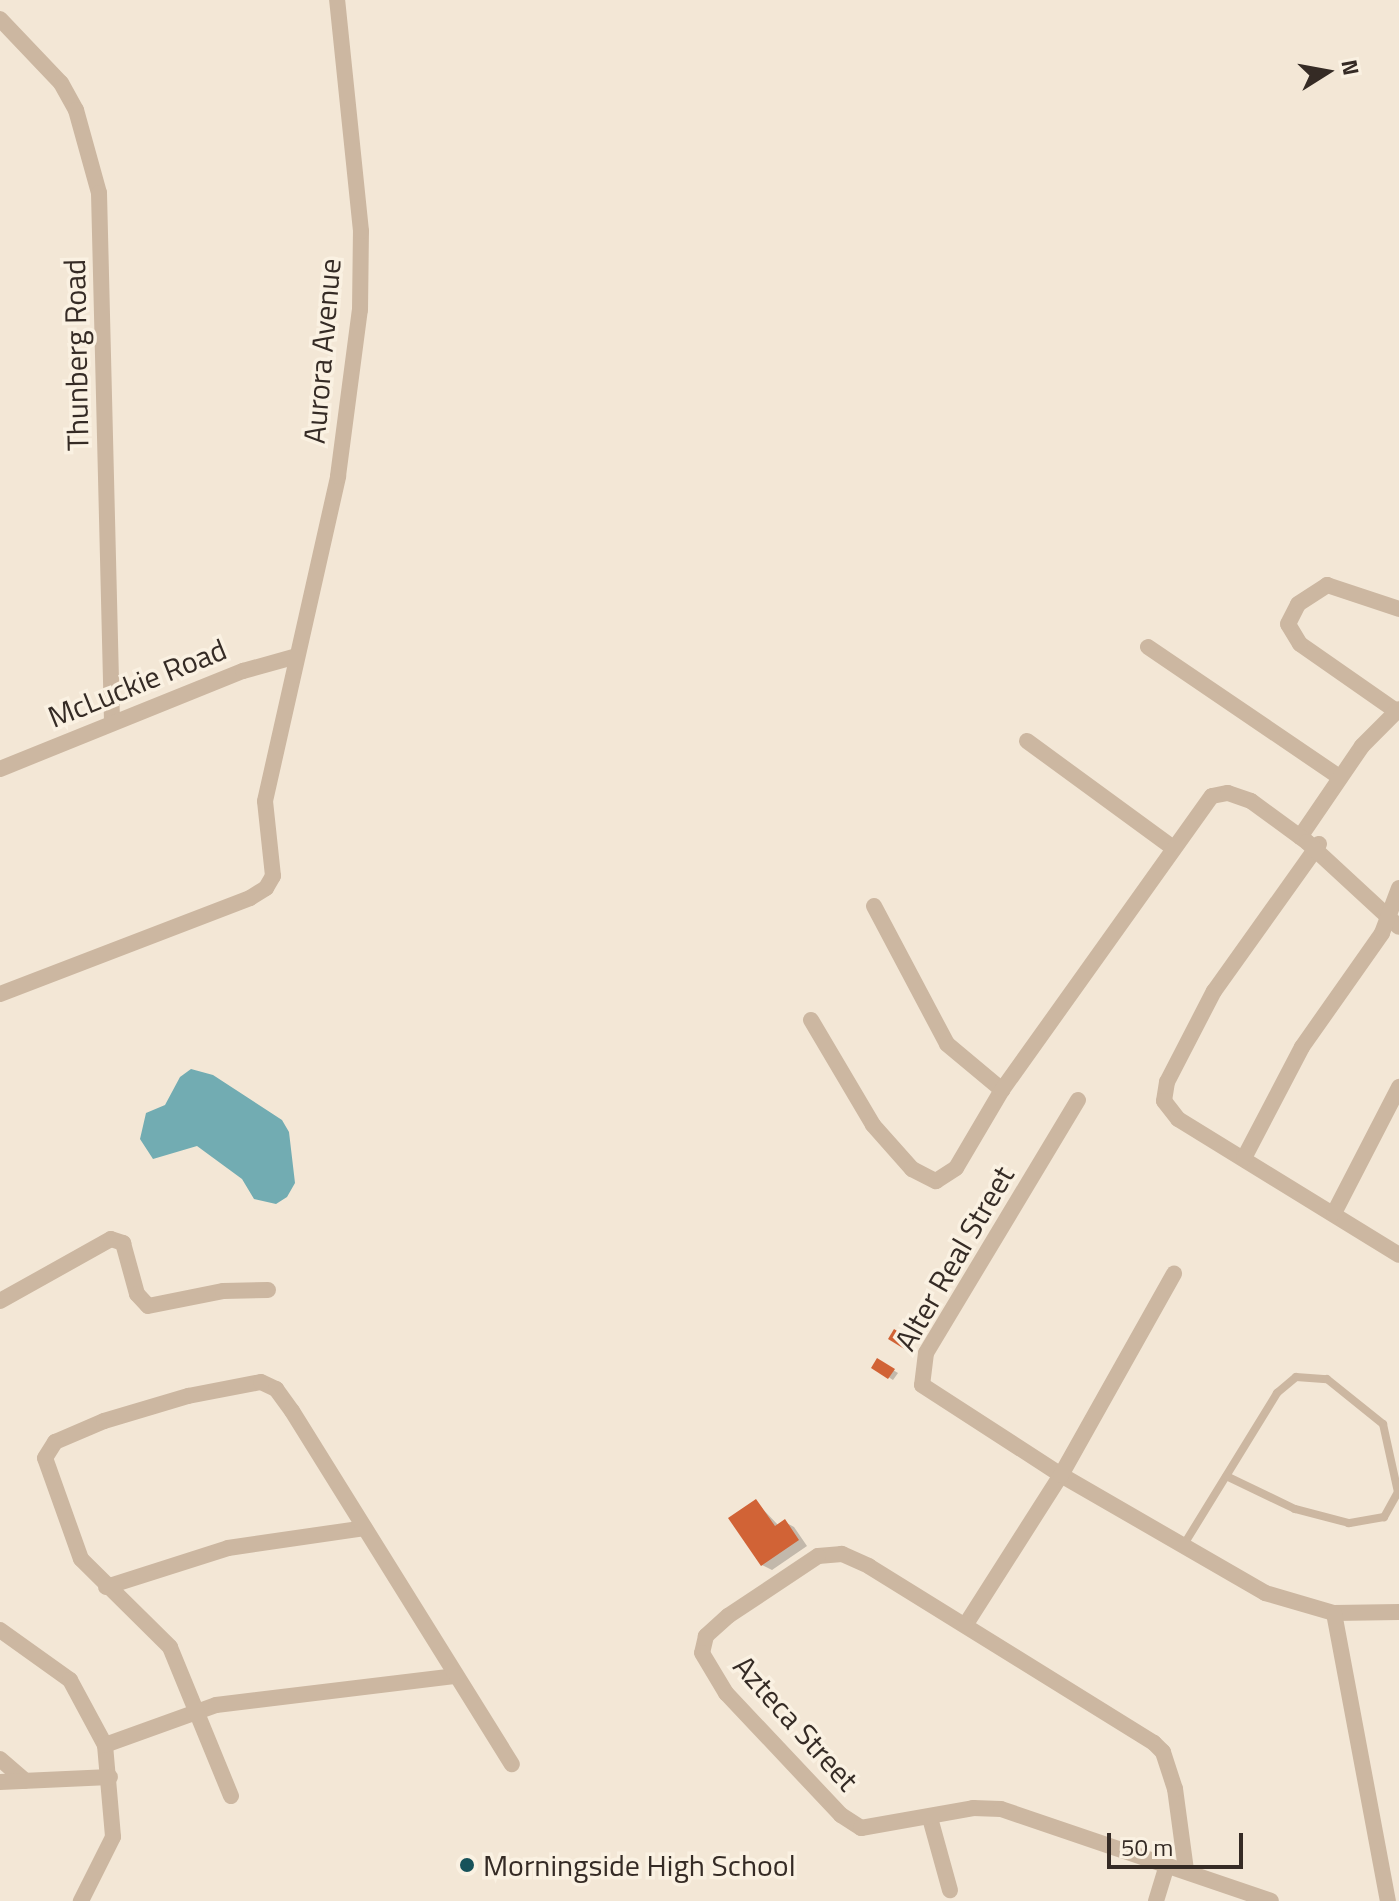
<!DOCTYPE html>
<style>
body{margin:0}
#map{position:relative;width:1399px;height:1901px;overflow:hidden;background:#f3e7d6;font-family:"Titillium Web",sans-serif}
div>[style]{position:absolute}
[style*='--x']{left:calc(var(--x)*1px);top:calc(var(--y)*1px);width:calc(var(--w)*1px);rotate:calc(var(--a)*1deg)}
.water>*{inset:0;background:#72acb2}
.shadow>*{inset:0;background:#0003}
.building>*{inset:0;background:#d16336}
.lane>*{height:8px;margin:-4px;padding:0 4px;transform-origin:4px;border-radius:4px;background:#ccb7a1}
.street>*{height:16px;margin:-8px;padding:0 8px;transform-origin:8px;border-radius:8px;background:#ccb7a1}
.dots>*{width:22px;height:22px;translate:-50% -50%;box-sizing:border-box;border:4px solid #faf1e2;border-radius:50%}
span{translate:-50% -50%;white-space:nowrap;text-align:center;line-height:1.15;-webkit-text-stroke:7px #faf1e2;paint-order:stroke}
.street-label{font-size:30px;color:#352b25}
.poi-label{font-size:30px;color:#352b25}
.left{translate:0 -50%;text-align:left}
.north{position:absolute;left:1287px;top:32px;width:80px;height:80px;-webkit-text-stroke:6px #faf1e2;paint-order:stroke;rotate:79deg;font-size:22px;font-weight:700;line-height:32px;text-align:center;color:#352b25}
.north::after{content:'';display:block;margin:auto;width:28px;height:36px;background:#352b25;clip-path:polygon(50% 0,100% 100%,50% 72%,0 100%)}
.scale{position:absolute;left:1107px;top:1833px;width:136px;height:36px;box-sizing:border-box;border:4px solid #352b25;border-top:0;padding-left:10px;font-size:24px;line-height:28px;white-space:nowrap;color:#352b25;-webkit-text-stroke:6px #faf1e2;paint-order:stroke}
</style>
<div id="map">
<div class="water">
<i style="clip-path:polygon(191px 1069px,213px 1075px,282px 1120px,289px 1132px,295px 1183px,287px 1197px,276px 1204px,254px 1199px,242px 1179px,197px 1146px,153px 1159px,140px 1139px,146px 1113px,165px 1105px,180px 1077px)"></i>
</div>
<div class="shadow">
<i style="clip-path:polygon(878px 1361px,898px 1373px,893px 1380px,873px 1367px)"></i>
<i style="clip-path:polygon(756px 1502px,779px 1526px,785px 1522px,794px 1527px,807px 1546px,772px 1570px,762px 1565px)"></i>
</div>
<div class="building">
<i style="clip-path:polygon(894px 1329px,912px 1340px,906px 1350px,888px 1339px)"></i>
<i style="clip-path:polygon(877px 1358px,895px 1369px,888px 1379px,871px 1368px)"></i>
<i style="clip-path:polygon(756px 1499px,775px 1526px,785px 1519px,799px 1540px,761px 1566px,728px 1518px)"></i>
</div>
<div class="lane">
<i style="--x:1183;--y:1546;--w:180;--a:-58.4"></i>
<i style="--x:1277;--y:1393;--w:25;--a:-40"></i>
<i style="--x:1296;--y:1377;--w:31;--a:4"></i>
<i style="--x:1327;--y:1379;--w:72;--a:38.8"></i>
<i style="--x:1383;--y:1424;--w:70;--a:77.6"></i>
<i style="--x:1398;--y:1492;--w:29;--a:119"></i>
<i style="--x:1384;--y:1517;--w:36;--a:170"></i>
<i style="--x:1349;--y:1523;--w:56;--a:-165.5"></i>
<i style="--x:1295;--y:1509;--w:76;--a:-154.4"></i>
</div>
<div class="street">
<i style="--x:0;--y:19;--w:88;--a:46.4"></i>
<i style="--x:61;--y:83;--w:31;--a:61"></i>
<i style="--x:76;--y:110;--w:86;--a:74.5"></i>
<i style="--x:99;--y:193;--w:528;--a:88.59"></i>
<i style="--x:1148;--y:647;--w:231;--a:34.2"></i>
<i style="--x:1396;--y:711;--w:117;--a:-145.1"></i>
<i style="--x:1300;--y:644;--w:23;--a:-121"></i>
<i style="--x:1288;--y:624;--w:22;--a:-63"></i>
<i style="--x:1298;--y:604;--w:35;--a:-33"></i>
<i style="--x:1327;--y:585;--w:76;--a:18.4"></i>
<i style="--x:1027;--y:741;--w:180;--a:36.2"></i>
<i style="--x:0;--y:769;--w:262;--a:-22"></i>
<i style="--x:243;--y:671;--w:56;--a:-15.5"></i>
<i style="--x:1300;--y:837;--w:110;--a:-55.7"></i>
<i style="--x:1362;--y:746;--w:52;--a:-45"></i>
<i style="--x:1319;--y:844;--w:181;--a:125.5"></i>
<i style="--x:1214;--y:991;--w:102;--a:117.3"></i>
<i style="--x:1167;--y:1082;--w:19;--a:99"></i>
<i style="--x:1164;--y:1101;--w:23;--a:52"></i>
<i style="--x:1178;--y:1119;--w:259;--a:31.6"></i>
<i style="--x:874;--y:906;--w:156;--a:62.1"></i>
<i style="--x:947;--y:1044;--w:72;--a:39.9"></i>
<i style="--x:0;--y:994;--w:268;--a:-21"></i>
<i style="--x:250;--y:898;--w:19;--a:-32"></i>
<i style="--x:266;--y:888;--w:14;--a:-60"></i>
<i style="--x:273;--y:876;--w:75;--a:-96.1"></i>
<i style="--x:265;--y:801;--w:333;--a:-77.3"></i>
<i style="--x:338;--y:476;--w:167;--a:-82.5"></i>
<i style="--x:360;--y:310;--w:79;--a:-89.3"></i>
<i style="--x:361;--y:231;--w:232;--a:-95.9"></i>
<i style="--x:811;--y:1020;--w:122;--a:59.4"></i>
<i style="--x:873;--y:1125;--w:59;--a:48.4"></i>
<i style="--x:912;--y:1169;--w:27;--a:27"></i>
<i style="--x:936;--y:1181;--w:24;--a:-33"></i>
<i style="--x:956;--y:1168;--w:91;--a:-59.5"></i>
<i style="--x:1002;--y:1090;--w:361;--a:-54.5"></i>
<i style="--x:1212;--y:796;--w:16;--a:-11"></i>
<i style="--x:1228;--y:793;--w:24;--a:19"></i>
<i style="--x:1251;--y:801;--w:69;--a:36.2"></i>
<i style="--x:1307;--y:842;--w:125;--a:42.7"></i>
<i style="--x:1078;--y:1100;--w:295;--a:121"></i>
<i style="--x:926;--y:1353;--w:32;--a:97"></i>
<i style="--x:922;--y:1385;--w:166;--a:32.9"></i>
<i style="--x:1061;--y:1475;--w:236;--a:30"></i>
<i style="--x:1265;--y:1593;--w:72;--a:16.2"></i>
<i style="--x:1334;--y:1613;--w:65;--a:-0.9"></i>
<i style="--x:1244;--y:1158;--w:125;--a:-62.4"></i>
<i style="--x:1302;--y:1047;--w:139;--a:-54.9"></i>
<i style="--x:1382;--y:933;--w:48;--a:-69.3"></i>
<i style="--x:1334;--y:1213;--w:142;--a:-62.7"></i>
<i style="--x:0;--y:1301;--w:127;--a:-29.2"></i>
<i style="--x:111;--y:1239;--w:13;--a:18"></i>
<i style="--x:123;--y:1243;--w:53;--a:74.6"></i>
<i style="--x:137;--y:1294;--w:16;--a:47"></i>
<i style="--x:148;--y:1306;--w:76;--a:-11.3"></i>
<i style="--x:223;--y:1291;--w:45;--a:-1.3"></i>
<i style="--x:106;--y:1587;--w:128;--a:-17.7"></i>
<i style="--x:228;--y:1548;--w:138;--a:-8.3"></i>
<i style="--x:1334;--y:1613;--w:293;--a:79.4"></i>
<i style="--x:966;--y:1624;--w:177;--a:-57.5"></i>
<i style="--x:1061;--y:1475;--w:231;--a:-60.7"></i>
<i style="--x:0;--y:1630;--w:86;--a:35.5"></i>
<i style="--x:70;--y:1680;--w:74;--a:61.7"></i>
<i style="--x:105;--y:1745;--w:92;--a:85"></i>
<i style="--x:113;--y:1837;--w:72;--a:116.6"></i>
<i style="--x:105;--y:1745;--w:118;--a:-19.8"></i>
<i style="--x:216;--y:1705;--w:242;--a:-6.9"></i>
<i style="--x:0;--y:1759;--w:33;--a:41"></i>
<i style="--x:0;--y:1782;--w:110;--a:-2.6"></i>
<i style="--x:231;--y:1796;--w:161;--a:-112.3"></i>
<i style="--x:170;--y:1647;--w:125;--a:-135.3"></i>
<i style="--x:81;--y:1559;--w:107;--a:-109.6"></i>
<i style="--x:45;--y:1458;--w:19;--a:-58"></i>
<i style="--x:55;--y:1442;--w:53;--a:-23.2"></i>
<i style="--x:104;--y:1421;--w:88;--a:-16.6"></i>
<i style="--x:188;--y:1396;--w:74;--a:-10.9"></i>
<i style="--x:261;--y:1382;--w:17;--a:25"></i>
<i style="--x:276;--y:1389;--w:27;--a:54"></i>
<i style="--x:292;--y:1411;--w:416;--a:58.1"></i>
<i style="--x:930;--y:1818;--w:75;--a:74.5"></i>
<i style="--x:1186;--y:1870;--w:82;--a:-97.7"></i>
<i style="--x:1175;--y:1789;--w:39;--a:-108"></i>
<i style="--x:1163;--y:1752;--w:13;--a:-135"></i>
<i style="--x:1154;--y:1743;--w:335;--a:-148.2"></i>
<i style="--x:869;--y:1566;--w:30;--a:-156"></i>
<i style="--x:842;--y:1554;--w:24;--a:175"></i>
<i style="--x:818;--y:1556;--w:108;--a:146.3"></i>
<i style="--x:728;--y:1616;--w:30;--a:138"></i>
<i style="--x:706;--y:1636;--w:17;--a:103"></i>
<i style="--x:702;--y:1653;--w:47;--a:59"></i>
<i style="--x:726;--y:1693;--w:168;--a:46.7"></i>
<i style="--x:841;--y:1815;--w:24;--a:33"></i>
<i style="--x:861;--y:1828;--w:114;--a:-10.1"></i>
<i style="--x:973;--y:1808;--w:28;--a:2"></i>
<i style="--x:1001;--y:1809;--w:285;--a:18.8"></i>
<i style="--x:1156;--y:1901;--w:38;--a:-73"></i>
</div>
<div class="dots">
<i style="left:467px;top:1865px;background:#17525a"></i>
</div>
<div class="street-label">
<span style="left:322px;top:351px;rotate:-85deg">Aurora Avenue</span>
<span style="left:76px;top:355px;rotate:-91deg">Thunberg Road</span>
<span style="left:137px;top:683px;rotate:-22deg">McLuckie Road</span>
<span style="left:954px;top:1258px;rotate:-60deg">Alter Real Street</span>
<span style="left:796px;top:1723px;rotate:48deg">Azteca Street</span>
</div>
<div class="poi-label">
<span class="left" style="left:483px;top:1865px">Morningside High School</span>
</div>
<div class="north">N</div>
<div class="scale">50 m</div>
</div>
